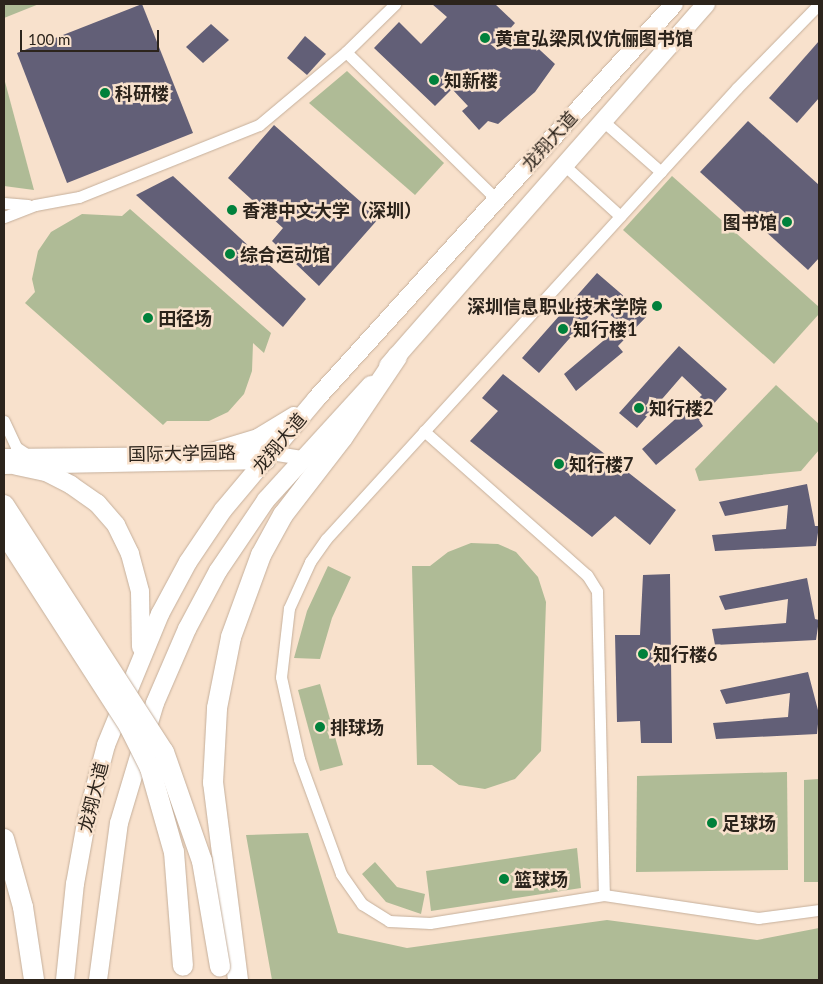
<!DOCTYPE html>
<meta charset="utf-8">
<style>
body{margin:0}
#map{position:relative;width:823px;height:984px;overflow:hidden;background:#f8e1cc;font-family:Lato,"Noto Sans SC",sans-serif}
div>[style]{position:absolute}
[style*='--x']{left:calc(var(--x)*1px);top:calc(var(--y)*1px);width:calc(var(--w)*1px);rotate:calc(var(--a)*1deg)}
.green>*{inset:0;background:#afbb96}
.building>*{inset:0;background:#625f77}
.roads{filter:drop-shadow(0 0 1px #c5af9b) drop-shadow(0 0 1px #c5af9b)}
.minor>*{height:11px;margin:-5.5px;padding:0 5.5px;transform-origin:5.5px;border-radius:5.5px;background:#fff}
.tertiary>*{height:14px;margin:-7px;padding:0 7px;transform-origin:7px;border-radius:7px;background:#fff}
.primary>*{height:18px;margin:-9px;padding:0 9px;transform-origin:9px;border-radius:9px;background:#fff}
.motorway>*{height:20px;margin:-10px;padding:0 10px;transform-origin:10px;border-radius:10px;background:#fff}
.bridges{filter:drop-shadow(0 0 1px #c5af9b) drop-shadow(0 0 1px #c5af9b)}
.motorway-bridge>*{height:20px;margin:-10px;padding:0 10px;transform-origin:10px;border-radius:10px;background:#fff}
.dots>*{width:14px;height:14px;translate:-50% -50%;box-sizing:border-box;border:2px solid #f8e1cc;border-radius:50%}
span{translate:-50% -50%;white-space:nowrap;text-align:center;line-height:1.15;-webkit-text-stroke:5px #f8e1cc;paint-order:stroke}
.poi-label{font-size:18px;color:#2c241c;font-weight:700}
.left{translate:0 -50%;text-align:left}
.right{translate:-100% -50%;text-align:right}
.street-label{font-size:18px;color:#2c241c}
.frame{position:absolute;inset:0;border:5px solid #2c241c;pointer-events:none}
.scale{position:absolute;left:20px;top:30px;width:139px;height:22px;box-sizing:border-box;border:2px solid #2c241c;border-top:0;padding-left:6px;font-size:15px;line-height:18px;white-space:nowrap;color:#2c241c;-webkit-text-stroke:4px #f8e1cc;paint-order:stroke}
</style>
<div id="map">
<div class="green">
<i style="clip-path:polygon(4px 4px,39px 4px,4px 18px)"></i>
<i style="clip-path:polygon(347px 71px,444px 163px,415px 195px,309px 103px)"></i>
<i style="clip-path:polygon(4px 78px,34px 190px,4px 186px)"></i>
<i style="clip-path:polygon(672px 176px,819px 307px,819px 314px,774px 364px,623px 230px)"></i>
<i style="clip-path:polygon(130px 209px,271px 333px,264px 353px,253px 343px,252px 371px,244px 394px,228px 412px,209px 421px,167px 421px,163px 425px,25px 303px,35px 292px,32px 279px,38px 251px,51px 232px,82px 214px,122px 216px)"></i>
<i style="clip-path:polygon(776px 385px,819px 424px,819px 450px,801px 471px,699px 481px,695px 469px)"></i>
<i style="clip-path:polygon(471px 543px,498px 544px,516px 552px,538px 577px,546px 602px,541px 751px,515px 779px,485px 789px,459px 785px,432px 765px,417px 765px,412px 566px,430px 566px,448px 552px)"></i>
<i style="clip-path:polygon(328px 566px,351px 577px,332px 618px,320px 659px,294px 658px,307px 611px)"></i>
<i style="clip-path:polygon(320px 684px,343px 765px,320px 771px,298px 690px)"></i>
<i style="clip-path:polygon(787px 772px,788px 870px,636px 872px,637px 776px)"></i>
<i style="clip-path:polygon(819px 779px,819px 882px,804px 882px,804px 780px)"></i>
<i style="clip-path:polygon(308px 833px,338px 933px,407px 948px,607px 920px,757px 940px,819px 928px,819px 980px,272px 980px,246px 835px)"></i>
<i style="clip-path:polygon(577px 848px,581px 888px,431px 911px,426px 871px)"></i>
<i style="clip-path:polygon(375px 862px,397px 887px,425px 894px,421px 914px,386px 902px,362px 874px)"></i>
</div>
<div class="building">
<i style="clip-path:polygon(142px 4px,193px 133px,67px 183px,17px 53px)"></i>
<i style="clip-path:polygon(432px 4px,495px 4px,515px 23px,507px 32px,520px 45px,527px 38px,555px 64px,535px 92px,498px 124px,488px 121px,479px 130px,462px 111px,468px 106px,452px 89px,435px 106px,374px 48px,399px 22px,421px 44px,447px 17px)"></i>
<i style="clip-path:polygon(211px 24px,229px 40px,203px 63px,186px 47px)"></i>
<i style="clip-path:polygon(305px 36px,326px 54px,307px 75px,287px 58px)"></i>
<i style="clip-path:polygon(819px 41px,819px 98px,797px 123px,769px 98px)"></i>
<i style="clip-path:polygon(748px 121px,819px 185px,819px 258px,808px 270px,700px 172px)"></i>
<i style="clip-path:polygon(274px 125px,379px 218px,319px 286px,272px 241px,283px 228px,228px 178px)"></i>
<i style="clip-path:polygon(173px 176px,306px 299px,283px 327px,136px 195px)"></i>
<i style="clip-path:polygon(597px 273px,647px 316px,618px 346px,623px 352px,576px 391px,564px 374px,622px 325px,599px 305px,539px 373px,522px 358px)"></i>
<i style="clip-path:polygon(679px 346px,727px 389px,699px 420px,703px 426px,656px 465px,642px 449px,702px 395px,682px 376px,637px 428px,619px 413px)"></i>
<i style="clip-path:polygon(503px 374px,676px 510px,650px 545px,615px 516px,592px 537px,470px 441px,498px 411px,482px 398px)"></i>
<i style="clip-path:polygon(807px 484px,815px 526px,819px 526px,816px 546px,715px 551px,712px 535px,786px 529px,788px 505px,725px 516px,719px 502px)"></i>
<i style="clip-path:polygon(670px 574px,672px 743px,641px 743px,640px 721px,617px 722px,615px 635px,640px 635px,643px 575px)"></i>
<i style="clip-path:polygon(807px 578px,815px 619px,819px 620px,816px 640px,715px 645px,712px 629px,786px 623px,788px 599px,725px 610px,719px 596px)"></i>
<i style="clip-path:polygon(808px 672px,819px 714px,817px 734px,716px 739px,713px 723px,788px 717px,790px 693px,726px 704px,720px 690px)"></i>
</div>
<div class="roads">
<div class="minor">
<i style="--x:819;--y:4;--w:117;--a:134.3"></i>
<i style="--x:737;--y:88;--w:610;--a:132.34"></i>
<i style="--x:326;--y:539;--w:28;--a:125"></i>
<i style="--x:310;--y:562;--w:51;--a:114.5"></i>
<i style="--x:289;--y:608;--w:69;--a:96.6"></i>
<i style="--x:281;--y:677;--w:84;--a:77.6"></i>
<i style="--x:299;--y:759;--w:122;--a:69.9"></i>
<i style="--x:341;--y:874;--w:37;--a:55"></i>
<i style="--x:362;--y:904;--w:32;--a:32"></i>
<i style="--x:389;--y:921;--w:41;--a:2.8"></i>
<i style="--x:430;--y:923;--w:176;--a:-9.1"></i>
<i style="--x:604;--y:895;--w:156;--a:8.5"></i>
<i style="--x:758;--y:918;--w:62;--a:-7.5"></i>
<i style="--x:346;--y:52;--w:210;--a:44.4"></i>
<i style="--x:603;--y:121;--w:77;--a:41.3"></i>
<i style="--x:564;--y:165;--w:76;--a:42.3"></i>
<i style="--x:4;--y:203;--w:24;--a:5"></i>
<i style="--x:4;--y:217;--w:33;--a:-21"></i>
<i style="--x:35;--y:205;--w:45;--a:-10.3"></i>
<i style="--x:79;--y:197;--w:194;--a:-21.8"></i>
<i style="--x:259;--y:125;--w:114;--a:-40"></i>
<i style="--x:346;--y:52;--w:69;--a:-44.4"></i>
<i style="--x:4;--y:421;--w:29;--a:65"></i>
<i style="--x:16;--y:447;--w:14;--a:34"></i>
<i style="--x:424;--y:431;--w:217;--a:41.5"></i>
<i style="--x:587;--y:575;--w:19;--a:58"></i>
<i style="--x:597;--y:591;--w:304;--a:88.7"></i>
</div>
<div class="tertiary">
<i style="--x:4;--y:456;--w:267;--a:-0.6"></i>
<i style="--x:271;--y:453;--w:31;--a:9"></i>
<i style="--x:4;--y:467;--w:264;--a:-1.1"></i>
</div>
<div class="primary">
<i style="--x:388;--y:366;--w:482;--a:-48.7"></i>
<i style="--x:208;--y:453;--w:52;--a:-16.7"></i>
<i style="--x:258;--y:438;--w:42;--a:-31.4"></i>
<i style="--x:17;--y:466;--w:30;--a:12"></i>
<i style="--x:46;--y:472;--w:28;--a:27"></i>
<i style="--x:71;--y:485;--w:32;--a:35"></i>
<i style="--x:97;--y:503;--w:29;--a:49"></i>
<i style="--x:116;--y:525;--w:32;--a:64"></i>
<i style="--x:130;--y:554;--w:39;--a:75"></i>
<i style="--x:140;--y:592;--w:55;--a:89"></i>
<i style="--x:65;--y:980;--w:97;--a:-84.1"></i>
<i style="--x:75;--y:884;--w:68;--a:-79.8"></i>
<i style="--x:87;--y:817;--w:74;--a:-75.2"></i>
<i style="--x:106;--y:745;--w:142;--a:-67.6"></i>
<i style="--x:160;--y:614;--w:59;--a:-61.7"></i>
<i style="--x:188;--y:562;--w:63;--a:-56.1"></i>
<i style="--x:223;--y:510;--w:145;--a:-50"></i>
<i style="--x:316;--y:399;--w:533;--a:-47.81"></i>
<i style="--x:98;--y:980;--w:158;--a:-82.4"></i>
<i style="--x:119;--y:823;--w:125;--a:-73.3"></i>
<i style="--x:155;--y:703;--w:81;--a:-66.6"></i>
<i style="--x:187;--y:629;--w:66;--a:-61.9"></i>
<i style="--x:218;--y:571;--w:86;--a:-55.9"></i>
<i style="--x:266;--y:500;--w:156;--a:-47.6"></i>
</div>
<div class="motorway">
<i style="--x:4;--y:839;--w:71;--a:74.4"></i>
<i style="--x:23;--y:907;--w:74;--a:81.4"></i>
<i style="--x:238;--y:980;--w:199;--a:-97.2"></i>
<i style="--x:213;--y:783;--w:75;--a:-86.9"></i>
<i style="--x:217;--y:708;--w:72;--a:-78.8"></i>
<i style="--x:231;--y:637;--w:87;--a:-69.9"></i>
<i style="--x:261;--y:555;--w:46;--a:-61.2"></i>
<i style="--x:283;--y:515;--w:98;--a:-52.4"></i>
<i style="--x:343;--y:437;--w:97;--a:-56"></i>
</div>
</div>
<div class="bridges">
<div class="motorway-bridge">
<i style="--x:4;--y:505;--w:294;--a:57.1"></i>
<i style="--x:164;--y:752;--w:115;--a:70.8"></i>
<i style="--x:202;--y:861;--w:107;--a:80.3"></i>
<i style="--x:4;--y:532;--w:231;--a:57.2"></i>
<i style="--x:129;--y:726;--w:47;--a:63.4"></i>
<i style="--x:150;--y:768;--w:87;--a:74.1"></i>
<i style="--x:174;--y:852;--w:114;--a:85.5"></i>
</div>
</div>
<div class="dots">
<i style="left:485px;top:38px;background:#00813b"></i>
<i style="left:434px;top:80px;background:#00813b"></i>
<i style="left:105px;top:93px;background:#00813b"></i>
<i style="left:232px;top:210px;background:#00813b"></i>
<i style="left:787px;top:222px;background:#00813b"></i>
<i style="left:230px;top:254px;background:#00813b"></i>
<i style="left:657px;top:306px;background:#00813b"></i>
<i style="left:148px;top:318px;background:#00813b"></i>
<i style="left:563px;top:329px;background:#00813b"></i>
<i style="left:639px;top:408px;background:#00813b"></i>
<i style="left:559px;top:464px;background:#00813b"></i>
<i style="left:643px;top:654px;background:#00813b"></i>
<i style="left:320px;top:727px;background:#00813b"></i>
<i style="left:712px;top:823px;background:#00813b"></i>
<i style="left:504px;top:879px;background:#00813b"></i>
</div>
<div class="poi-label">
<span class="left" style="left:495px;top:38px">黄宜弘梁凤仪伉俪图书馆</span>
<span class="left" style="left:444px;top:80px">知新楼</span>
<span class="left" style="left:115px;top:93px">科研楼</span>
<span class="left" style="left:242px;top:210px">香港中文大学（深圳）</span>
<span class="right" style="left:777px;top:222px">图书馆</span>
<span class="left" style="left:240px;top:254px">综合运动馆</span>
<span class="right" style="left:647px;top:306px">深圳信息职业技术学院</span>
<span class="left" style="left:158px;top:318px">田径场</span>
<span class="left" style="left:573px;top:329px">知行楼1</span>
<span class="left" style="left:649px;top:408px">知行楼2</span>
<span class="left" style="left:569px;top:464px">知行楼7</span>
<span class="left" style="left:653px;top:654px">知行楼6</span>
<span class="left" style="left:330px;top:727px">排球场</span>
<span class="left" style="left:722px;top:823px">足球场</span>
<span class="left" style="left:514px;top:879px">篮球场</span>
</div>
<div class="street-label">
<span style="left:549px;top:141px;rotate:-48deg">龙翔大道</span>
<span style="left:279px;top:443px;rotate:-50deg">龙翔大道</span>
<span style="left:182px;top:453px;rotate:-1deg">国际大学园路</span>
<span style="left:93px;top:797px;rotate:-76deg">龙翔大道</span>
</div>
<div class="frame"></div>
<div class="scale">100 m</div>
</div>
